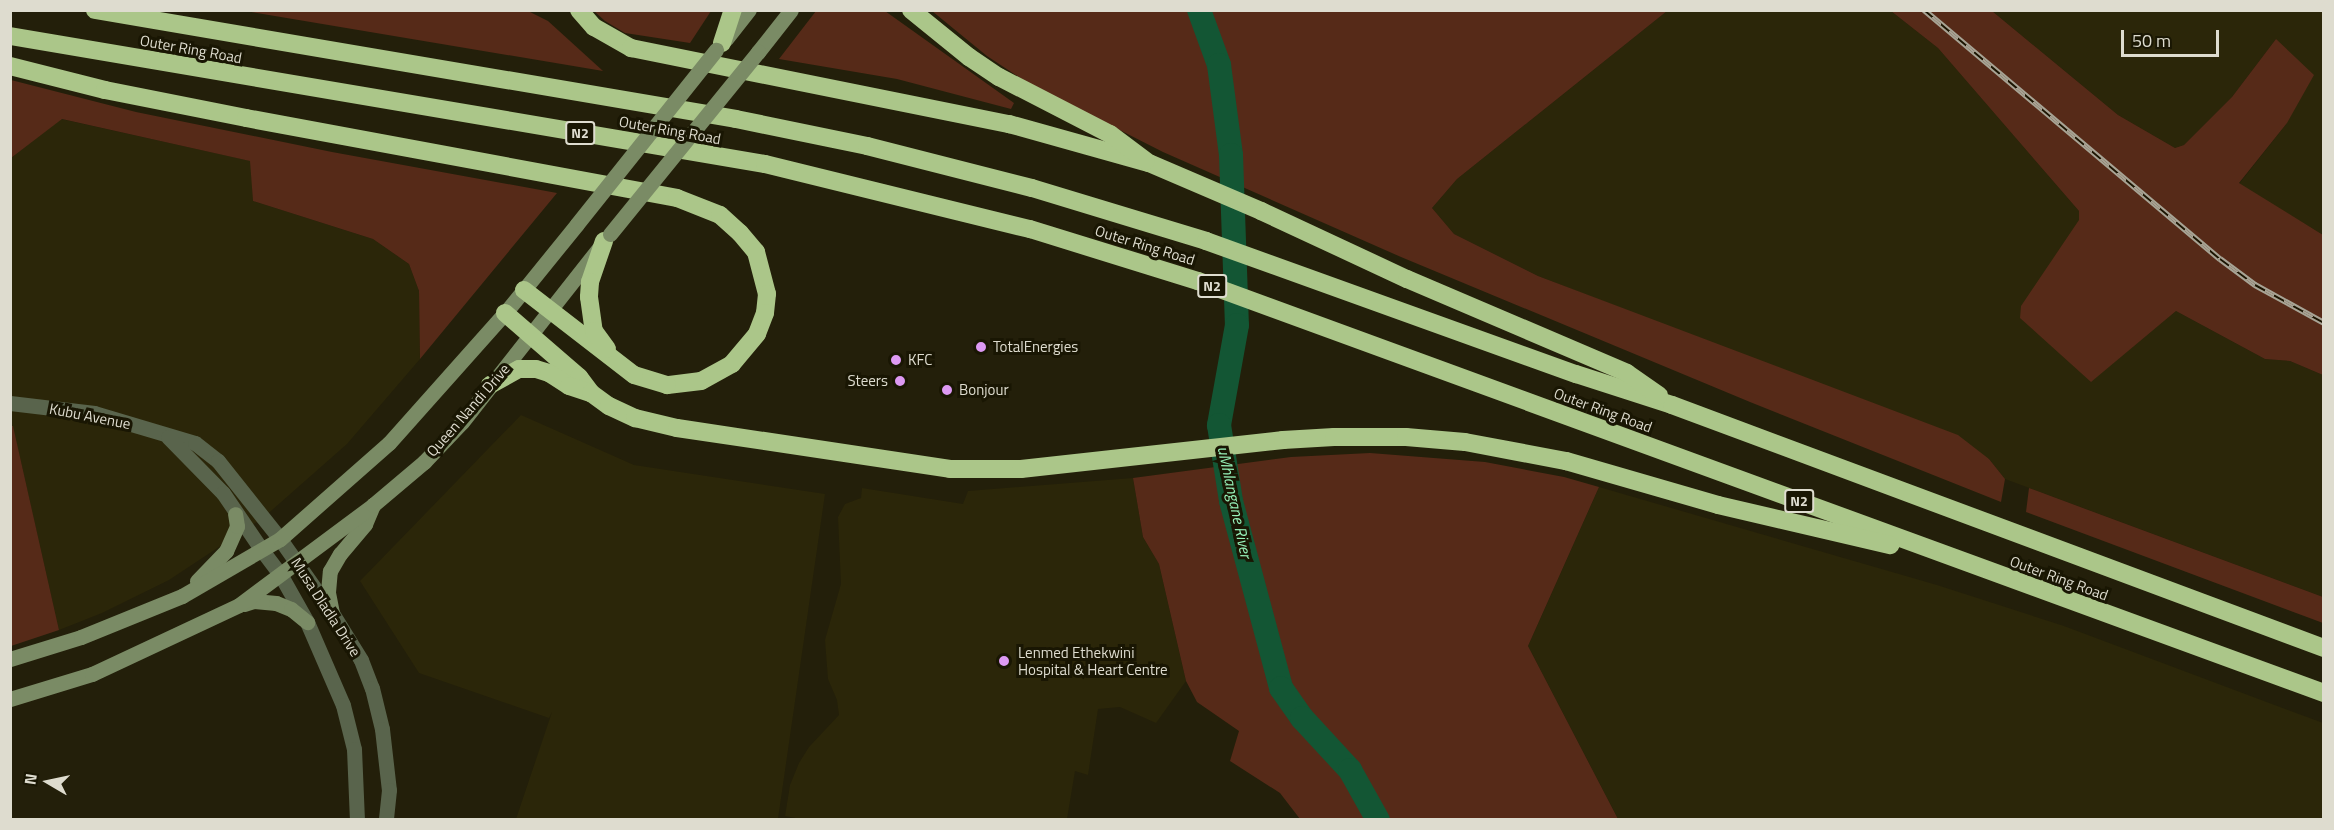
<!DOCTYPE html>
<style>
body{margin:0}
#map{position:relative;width:2334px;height:830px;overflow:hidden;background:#231f0a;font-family:"Titillium Web",sans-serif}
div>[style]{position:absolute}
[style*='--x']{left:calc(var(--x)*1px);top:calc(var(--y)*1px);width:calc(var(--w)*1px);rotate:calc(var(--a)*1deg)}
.built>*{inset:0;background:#2b2609}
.green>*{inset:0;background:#562a18}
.river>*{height:24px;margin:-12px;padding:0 12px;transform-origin:12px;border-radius:12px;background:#135634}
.minor>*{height:15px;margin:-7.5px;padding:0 7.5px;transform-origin:7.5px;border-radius:7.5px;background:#59644c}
.tertiary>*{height:15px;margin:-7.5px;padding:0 7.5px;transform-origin:7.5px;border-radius:7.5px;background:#59644c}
.secondary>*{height:15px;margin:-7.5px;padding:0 7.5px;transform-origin:7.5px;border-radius:7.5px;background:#7a8b65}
.motorway>*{height:18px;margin:-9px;padding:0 9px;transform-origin:9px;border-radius:9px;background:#abc689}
.rail>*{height:6px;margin-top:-3px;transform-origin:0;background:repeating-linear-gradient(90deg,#191603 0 11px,#a7a495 0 22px);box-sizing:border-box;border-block:2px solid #a7a495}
.secondary-bridge>*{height:15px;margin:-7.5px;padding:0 7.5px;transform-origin:7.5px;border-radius:7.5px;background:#7a8b65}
.dots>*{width:16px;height:16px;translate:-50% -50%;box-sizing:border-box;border:3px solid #191603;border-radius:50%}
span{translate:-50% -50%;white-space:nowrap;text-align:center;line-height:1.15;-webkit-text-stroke:6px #191603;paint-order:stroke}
.shield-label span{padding:2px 4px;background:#191603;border:2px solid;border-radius:4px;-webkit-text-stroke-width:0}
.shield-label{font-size:14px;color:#dedccf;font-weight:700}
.street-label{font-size:15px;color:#dedccf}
.poi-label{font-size:15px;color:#dedccf}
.left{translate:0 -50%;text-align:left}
.right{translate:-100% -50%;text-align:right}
.water-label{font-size:16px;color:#96f1b9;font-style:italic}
.frame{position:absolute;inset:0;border:12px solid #dedccf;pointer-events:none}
.north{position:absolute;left:18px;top:752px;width:60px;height:60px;-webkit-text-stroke:4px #191603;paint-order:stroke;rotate:279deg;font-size:16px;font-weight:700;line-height:24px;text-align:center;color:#dedccf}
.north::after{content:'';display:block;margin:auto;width:21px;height:27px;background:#dedccf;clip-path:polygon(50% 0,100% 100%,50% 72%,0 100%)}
.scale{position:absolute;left:2121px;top:30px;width:98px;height:27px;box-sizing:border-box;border:3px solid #dedccf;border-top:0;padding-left:8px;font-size:18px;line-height:21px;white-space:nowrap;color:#dedccf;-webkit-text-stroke:4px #191603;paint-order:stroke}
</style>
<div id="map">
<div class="built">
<i style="clip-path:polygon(1667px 11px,1891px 11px,1938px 48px,2079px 211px,2090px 382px,2176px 311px,2265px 359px,2290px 361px,2323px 375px,2323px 597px,2005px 479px,1989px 459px,1760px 362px,1538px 276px,1454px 234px,1432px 208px,1457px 179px)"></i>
<i style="clip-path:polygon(1992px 11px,2323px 11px,2323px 235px,2239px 184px,2287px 123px,2276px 39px,2232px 97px,2184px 145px,2175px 148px,2118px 115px)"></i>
<i style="clip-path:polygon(61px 119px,251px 161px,253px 201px,373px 239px,409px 264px,419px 291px,420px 359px,347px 444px,263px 518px,169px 580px,102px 613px,59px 630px,13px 427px,11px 426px,11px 158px)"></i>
<i style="clip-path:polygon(521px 415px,634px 465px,825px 494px,778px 819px,516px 819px,552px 712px,549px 718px,419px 673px,360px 581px)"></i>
<i style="clip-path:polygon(1133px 478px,1143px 537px,1159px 564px,1186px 681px,1156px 723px,1120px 707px,1098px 709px,1088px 775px,1075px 771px,1067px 819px,806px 820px,785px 816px,790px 785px,799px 763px,809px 747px,839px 715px,837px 700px,828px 679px,825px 640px,841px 584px,838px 517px,845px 504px,861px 498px,862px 488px,963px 504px,968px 491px)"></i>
<i style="clip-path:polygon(1599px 487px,1937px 585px,2064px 626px,2323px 723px,2323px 819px,1618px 819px,1528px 646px)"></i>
</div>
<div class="green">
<i style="clip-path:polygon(245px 11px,528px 11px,548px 21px,603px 71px)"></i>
<i style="clip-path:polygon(594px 11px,711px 11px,690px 43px,625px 33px,605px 21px)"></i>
<i style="clip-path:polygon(816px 11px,885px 11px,1014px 103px,1011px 109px,897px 79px,779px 59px)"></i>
<i style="clip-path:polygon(932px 11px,1667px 11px,1457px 179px,1432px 208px,1454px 234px,1538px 276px,1958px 435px,1989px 459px,2005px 479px,2001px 502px,1750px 402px,1401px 257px,1163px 152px,1031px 85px,987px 56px)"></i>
<i style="clip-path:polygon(1891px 11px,1992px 11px,2118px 115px,2175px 148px,2184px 145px,2232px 97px,2276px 39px,2314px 75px,2287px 123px,2239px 183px,2323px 235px,2323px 375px,2290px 361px,2265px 359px,2176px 311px,2091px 382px,2020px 318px,2021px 306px,2079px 220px,2079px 211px,1938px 48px)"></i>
<i style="clip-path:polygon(11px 80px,136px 112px,332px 152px,557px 193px,420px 359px,419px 291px,409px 264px,373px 239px,253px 201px,250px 161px,62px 119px,11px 158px)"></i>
<i style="clip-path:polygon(11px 426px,13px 426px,59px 630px,11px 646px)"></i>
<i style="clip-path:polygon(1370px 453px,1485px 462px,1564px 477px,1599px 487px,1528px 646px,1618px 819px,1300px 819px,1280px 793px,1230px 761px,1239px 731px,1197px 702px,1186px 681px,1159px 564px,1143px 537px,1133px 478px,1291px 457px)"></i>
<i style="clip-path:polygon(2029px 488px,2323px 597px,2323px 623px,2026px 512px)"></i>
</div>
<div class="river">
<i style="--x:1199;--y:10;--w:59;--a:70"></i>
<i style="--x:1219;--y:65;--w:91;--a:82.4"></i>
<i style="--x:1231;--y:155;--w:170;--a:88"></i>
<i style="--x:1237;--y:325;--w:102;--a:100.2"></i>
<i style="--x:1219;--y:425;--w:77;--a:81"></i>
<i style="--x:1231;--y:501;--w:194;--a:75"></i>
<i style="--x:1281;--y:688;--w:37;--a:55"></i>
<i style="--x:1302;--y:718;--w:71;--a:47.3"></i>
<i style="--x:1350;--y:770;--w:57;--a:60.8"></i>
</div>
<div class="minor">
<i style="--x:10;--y:403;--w:85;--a:6.8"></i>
<i style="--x:94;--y:413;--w:105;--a:16.5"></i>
<i style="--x:195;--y:443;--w:29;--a:38"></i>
<i style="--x:218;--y:461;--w:100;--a:51.5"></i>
<i style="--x:168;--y:437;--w:78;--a:45.5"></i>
<i style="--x:223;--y:493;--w:68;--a:55.8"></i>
</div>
<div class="tertiary">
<i style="--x:280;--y:539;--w:90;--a:54.9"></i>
<i style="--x:332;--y:613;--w:55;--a:58.3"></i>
<i style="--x:361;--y:660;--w:30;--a:69"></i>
<i style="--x:372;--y:688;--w:42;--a:76.3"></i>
<i style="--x:382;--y:729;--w:61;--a:83.5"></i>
<i style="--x:389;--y:790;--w:30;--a:96"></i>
<i style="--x:261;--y:549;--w:31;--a:53"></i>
<i style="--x:280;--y:574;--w:55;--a:60.6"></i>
<i style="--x:307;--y:622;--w:90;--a:66.6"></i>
<i style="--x:343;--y:705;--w:45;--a:76"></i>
<i style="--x:354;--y:749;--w:71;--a:87.6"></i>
</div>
<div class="secondary">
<i style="--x:726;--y:39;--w:37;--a:-52"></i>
<i style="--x:758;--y:52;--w:53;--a:-51.8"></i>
<i style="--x:197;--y:581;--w:42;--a:-46"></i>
<i style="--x:226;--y:551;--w:27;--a:-66"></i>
<i style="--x:237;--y:526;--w:12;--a:-99"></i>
<i style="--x:244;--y:604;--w:10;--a:-17"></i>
<i style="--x:254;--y:601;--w:22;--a:5"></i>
<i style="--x:276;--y:603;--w:16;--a:22"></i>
<i style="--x:291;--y:609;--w:21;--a:39"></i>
<i style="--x:332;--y:613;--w:21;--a:-101"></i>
<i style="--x:328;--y:592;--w:21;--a:-85"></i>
<i style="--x:330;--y:571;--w:20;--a:-60"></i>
<i style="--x:340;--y:554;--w:39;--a:-50"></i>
<i style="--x:365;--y:524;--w:21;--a:-67"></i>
<i style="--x:10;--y:659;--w:74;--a:-17.2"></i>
<i style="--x:81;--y:637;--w:109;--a:-22.1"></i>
<i style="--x:182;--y:596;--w:113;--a:-30.2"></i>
<i style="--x:280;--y:539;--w:145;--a:-41.4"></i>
<i style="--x:389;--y:443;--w:174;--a:-48.3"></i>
<i style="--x:505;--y:313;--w:114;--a:-51"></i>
<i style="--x:10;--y:699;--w:86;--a:-17"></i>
<i style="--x:92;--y:674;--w:162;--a:-25.1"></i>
<i style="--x:239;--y:605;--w:167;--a:-36.7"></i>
<i style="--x:373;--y:505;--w:67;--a:-40.1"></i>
<i style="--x:424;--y:462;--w:55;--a:-46.5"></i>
<i style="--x:462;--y:422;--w:221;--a:-51.8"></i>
</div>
<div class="motorway">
<i style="--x:95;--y:10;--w:650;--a:9.65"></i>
<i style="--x:736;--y:119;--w:134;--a:11.6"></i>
<i style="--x:867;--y:146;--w:170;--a:14.3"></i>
<i style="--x:1032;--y:188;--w:182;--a:16.9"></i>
<i style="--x:1206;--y:241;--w:393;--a:19.8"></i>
<i style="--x:1576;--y:374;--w:101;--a:17.9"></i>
<i style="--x:1672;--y:405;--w:696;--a:20.44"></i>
<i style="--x:579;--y:10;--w:23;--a:49"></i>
<i style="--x:594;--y:27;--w:43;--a:29.6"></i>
<i style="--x:631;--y:48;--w:386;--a:11.4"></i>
<i style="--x:1009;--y:124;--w:145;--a:15.6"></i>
<i style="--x:1149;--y:163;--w:122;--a:23.2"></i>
<i style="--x:1261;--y:211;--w:161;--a:25"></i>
<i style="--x:1407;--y:279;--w:239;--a:23.1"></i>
<i style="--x:1627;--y:373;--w:39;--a:35"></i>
<i style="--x:911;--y:10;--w:75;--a:39"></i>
<i style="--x:969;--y:57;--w:36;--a:34"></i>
<i style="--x:999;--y:77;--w:125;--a:27.2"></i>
<i style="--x:1110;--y:134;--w:45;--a:36.9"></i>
<i style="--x:10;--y:36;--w:766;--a:9.62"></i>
<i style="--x:765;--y:164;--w:273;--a:13.8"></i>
<i style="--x:1030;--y:229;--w:176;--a:17.2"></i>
<i style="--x:1198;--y:281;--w:1199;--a:20.1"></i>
<i style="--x:722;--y:43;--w:35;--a:-72"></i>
<i style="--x:10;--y:66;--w:98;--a:14.2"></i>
<i style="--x:105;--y:90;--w:144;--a:11.2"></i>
<i style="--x:246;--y:118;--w:438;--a:10.5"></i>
<i style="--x:677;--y:198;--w:46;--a:21.6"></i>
<i style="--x:720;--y:215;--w:27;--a:42"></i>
<i style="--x:740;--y:233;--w:25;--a:50"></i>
<i style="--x:756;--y:252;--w:43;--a:75.3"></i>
<i style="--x:767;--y:294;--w:19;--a:96"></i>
<i style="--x:765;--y:313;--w:22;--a:111"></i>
<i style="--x:757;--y:334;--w:39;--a:130"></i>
<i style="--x:732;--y:364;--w:35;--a:151"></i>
<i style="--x:701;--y:381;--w:34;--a:173"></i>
<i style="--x:667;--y:385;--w:34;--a:-163"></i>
<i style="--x:634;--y:375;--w:139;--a:-142.3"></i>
<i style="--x:604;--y:241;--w:43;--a:108.9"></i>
<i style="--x:590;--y:282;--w:15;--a:94"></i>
<i style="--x:589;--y:297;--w:34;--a:82"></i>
<i style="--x:594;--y:331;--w:22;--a:54"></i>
<i style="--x:505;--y:313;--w:98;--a:40.9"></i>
<i style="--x:579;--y:377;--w:20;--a:53"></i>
<i style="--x:490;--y:385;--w:33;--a:-29"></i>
<i style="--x:519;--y:369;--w:17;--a:0"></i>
<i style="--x:536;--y:369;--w:14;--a:17"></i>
<i style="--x:549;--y:373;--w:24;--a:33"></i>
<i style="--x:569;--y:386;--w:23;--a:18"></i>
<i style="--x:591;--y:393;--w:22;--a:36"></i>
<i style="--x:609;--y:406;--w:29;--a:25"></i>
<i style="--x:635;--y:418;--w:43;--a:13.4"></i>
<i style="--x:677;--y:428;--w:276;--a:8.5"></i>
<i style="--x:950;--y:469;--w:71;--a:0"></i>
<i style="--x:1021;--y:469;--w:264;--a:-6.3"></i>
<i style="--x:1283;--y:440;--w:51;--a:-3.4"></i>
<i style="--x:1334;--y:437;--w:72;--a:0"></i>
<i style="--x:1406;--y:437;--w:59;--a:4.8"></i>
<i style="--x:1465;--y:442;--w:103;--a:10.7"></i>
<i style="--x:1566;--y:461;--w:158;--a:16.1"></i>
<i style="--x:1718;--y:505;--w:177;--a:13.1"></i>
</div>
<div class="rail">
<i style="--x:1924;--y:10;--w:387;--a:40.1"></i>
<i style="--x:2220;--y:259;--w:44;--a:36.6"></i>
<i style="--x:2255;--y:285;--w:79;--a:28.8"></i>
</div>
<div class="secondary-bridge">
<i style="--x:577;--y:224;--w:223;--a:-51.4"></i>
<i style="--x:610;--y:234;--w:235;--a:-50.9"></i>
</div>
<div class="dots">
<i style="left:981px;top:347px;background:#dd99f3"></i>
<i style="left:896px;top:360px;background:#dd99f3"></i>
<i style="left:900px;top:381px;background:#dd99f3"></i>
<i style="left:947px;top:390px;background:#dd99f3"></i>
<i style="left:1004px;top:661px;background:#dd99f3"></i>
</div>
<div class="shield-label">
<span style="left:580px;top:133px">N2</span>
<span style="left:1212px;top:286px">N2</span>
<span style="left:1799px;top:501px">N2</span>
</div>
<div class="street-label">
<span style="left:191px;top:49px;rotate:10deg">Outer Ring Road</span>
<span style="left:670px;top:130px;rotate:10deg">Outer Ring Road</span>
<span style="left:1145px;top:245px;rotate:17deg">Outer Ring Road</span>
<span style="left:468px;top:410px;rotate:-49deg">Queen Nandi Drive</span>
<span style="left:1603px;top:410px;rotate:20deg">Outer Ring Road</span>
<span style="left:90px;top:416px;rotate:11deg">Kubu Avenue</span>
<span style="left:2059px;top:578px;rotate:20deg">Outer Ring Road</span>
<span style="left:326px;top:607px;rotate:57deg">Musa Dladla Drive</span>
</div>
<div class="poi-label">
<span class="left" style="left:993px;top:347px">TotalEnergies</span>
<span class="left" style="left:908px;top:360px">KFC</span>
<span class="right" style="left:888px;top:381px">Steers</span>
<span class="left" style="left:959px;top:390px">Bonjour</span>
<span class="left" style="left:1018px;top:661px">Lenmed Ethekwini<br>Hospital &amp; Heart Centre</span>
</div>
<div class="water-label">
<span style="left:1235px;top:502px;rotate:78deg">uMhlangane River</span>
</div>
<div class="frame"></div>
<div class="north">N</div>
<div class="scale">50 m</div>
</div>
